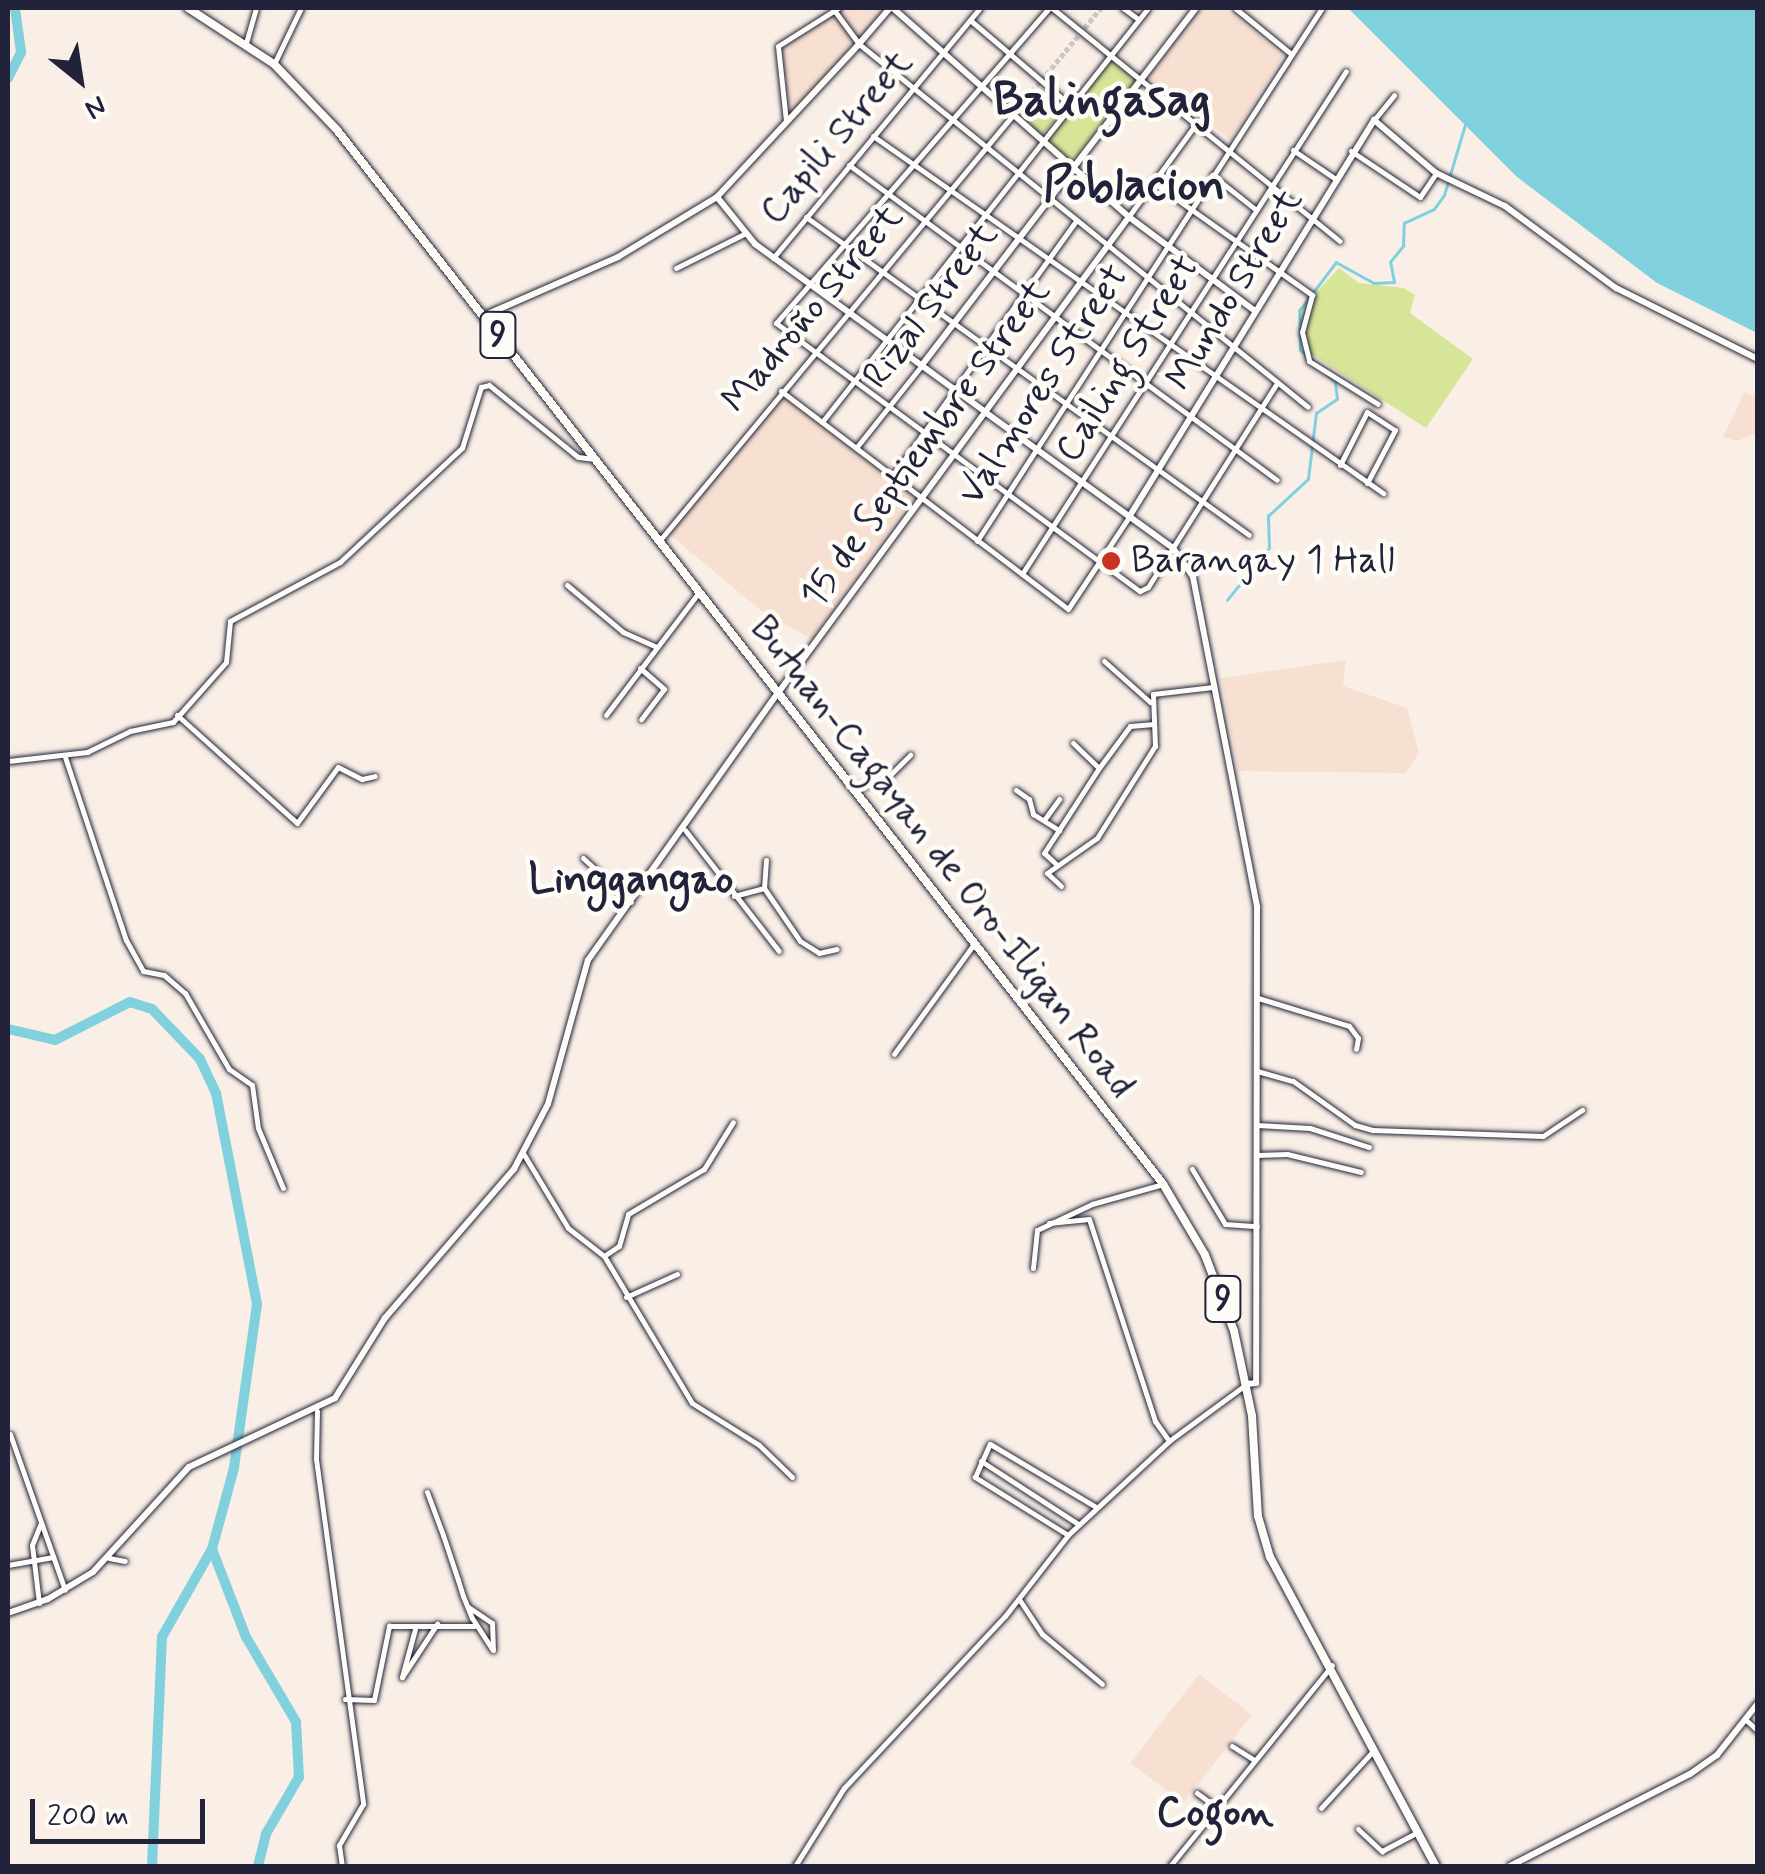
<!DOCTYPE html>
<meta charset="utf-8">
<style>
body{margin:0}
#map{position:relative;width:1765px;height:1874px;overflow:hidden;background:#faefe6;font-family:Mynerve,sans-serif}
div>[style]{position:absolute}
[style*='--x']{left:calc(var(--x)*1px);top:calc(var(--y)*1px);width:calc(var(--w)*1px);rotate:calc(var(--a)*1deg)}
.built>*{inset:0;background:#f7e0d1}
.green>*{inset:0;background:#d7e598}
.water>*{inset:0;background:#81d0dd}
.stream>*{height:2.5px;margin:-1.25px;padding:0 1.25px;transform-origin:1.25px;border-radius:1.25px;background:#81d0dd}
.river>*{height:10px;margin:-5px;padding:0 5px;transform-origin:5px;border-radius:5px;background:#81d0dd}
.minor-tunnel>*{height:5px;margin-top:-2.5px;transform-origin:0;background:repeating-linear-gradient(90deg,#cfc6c4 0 5px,transparent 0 7.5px)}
.roads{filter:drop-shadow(0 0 2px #22223b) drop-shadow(0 0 2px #22223b)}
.minor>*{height:5px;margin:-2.5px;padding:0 2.5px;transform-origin:2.5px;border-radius:2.5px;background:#fdfcf7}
.tertiary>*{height:6px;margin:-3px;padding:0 3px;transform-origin:3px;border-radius:3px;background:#fdfcf7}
.secondary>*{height:6px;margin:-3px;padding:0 3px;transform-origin:3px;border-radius:3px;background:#fdfcf7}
.trunk>*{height:8px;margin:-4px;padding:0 4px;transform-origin:4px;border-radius:4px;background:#fdfcf7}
.dots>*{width:28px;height:28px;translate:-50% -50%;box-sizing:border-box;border:5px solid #fdfcf7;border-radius:50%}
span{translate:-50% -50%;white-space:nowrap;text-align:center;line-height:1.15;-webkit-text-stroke:9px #fdfcf7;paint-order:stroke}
.shield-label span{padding:2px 8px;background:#fdfcf7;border:2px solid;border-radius:8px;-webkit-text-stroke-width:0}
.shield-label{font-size:35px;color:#22223b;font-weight:700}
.street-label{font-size:38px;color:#22223b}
.poi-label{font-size:38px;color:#22223b}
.left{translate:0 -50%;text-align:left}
.quarter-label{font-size:42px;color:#22223b;font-weight:700}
.district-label{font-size:48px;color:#22223b;font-weight:700}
.frame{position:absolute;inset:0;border:10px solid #22223b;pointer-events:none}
.north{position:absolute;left:30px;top:30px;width:100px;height:100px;-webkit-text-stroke:8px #fdfcf7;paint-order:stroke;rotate:150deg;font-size:28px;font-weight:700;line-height:40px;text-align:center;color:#22223b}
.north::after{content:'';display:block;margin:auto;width:35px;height:45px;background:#22223b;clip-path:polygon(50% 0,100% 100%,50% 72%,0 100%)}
.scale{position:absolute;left:30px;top:1799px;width:175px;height:45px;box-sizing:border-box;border:5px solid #22223b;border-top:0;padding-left:12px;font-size:30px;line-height:35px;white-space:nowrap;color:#22223b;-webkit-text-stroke:8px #fdfcf7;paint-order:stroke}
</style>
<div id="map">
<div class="built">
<i style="clip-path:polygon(841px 8px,888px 8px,787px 124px,780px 45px)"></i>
<i style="clip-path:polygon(1201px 8px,1225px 8px,1283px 56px,1231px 140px,1148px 77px)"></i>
<i style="clip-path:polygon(1744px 393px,1757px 397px,1757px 433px,1737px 441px,1723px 437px)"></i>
<i style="clip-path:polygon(781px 394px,914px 496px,812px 639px,760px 610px,669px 534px)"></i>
<i style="clip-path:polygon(1346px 660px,1343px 686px,1407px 708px,1419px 753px,1406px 773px,1238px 771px,1221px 678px)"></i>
<i style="clip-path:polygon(1199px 1674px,1252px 1715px,1183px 1803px,1130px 1763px)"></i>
</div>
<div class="green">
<i style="clip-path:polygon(1113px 58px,1138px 77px,1072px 162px,1047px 139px)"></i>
<i style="clip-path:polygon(1041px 88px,1065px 108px,1042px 135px,1018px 114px)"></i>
<i style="clip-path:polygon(1339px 268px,1359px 283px,1404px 288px,1415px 295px,1410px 313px,1473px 359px,1426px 428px,1308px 352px,1299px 324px,1306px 303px)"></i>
</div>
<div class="water">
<i style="clip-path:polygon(1348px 8px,1757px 8px,1757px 333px,1657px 283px,1517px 177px)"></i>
</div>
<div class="stream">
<i style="--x:1227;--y:600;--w:67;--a:-51.1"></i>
<i style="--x:1269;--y:548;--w:32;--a:-92"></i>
<i style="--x:1268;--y:516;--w:54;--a:-42.8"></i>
<i style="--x:1308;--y:479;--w:66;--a:-83.1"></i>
<i style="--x:1316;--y:413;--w:25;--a:-34"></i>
<i style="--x:1337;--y:399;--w:17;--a:-97"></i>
<i style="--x:1335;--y:382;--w:47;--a:-137.6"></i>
<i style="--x:1300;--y:350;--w:39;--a:-91"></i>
<i style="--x:1299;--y:311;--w:61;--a:-52.9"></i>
<i style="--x:1336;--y:262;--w:43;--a:28.9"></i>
<i style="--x:1374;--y:283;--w:20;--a:-3"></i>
<i style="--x:1394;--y:282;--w:20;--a:-101"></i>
<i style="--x:1390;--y:262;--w:21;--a:-51"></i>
<i style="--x:1403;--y:246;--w:23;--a:-88"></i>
<i style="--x:1404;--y:223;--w:33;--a:-25"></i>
<i style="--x:1434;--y:209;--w:17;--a:-54"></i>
<i style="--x:1444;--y:195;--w:77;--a:-73.4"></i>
</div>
<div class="river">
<i style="--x:8;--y:78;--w:29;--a:-63"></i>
<i style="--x:21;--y:52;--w:44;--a:-97.8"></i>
<i style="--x:8;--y:1029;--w:48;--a:13.2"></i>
<i style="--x:55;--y:1040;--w:84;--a:-26.9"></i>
<i style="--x:130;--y:1002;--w:23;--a:18"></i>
<i style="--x:152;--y:1009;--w:69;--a:46.2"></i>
<i style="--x:200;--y:1059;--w:38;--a:65"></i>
<i style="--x:216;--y:1093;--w:215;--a:79"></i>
<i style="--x:257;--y:1304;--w:166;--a:98"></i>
<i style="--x:234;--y:1468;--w:84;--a:105.2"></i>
<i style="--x:212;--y:1549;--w:101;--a:119.6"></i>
<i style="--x:162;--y:1637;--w:229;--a:92.5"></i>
<i style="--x:212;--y:1549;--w:94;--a:68.9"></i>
<i style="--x:246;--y:1637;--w:99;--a:59.5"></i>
<i style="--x:296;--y:1722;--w:55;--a:86.9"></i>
<i style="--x:299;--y:1777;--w:66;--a:120.1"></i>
<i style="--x:266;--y:1834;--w:33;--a:104"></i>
</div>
<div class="minor-tunnel">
<i style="--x:1013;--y:115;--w:139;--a:-50.6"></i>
</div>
<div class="roads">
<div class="minor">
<i style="--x:1049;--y:8;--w:417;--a:130.9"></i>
<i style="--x:776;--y:323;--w:452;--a:36.4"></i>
<i style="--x:1140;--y:591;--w:9;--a:-27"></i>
<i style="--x:1148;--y:587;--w:241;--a:-57.7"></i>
<i style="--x:1052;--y:8;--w:370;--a:39"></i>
<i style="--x:1123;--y:8;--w:19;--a:36"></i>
<i style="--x:1235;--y:8;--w:71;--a:39.3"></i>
<i style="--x:834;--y:10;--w:42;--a:53.7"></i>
<i style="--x:859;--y:44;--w:577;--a:38.95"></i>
<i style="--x:970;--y:20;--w:131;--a:40.4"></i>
<i style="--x:246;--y:43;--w:36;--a:-74"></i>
<i style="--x:274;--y:64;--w:62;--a:-64.3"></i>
<i style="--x:1374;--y:120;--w:32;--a:-51"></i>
<i style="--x:786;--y:121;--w:75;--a:-96.1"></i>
<i style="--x:778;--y:46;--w:71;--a:-32.3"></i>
<i style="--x:873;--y:136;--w:623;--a:34.99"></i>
<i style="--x:1293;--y:150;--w:50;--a:34.3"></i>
<i style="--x:1351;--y:151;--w:83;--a:33.7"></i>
<i style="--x:1420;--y:197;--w:29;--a:-56"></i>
<i style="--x:849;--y:165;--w:531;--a:36.35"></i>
<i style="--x:1212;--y:175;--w:55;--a:38.3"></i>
<i style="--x:1154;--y:183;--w:194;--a:35.3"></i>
<i style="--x:1312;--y:295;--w:38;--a:105"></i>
<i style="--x:1302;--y:332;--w:30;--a:76"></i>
<i style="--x:1309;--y:361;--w:81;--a:31.9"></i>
<i style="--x:1129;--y:216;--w:117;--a:-54"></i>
<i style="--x:806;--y:217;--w:545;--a:35.67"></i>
<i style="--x:773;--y:258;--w:325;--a:-50.4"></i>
<i style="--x:676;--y:268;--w:76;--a:-26.6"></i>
<i style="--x:781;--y:391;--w:360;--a:37.2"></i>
<i style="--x:1068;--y:609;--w:110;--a:-56.5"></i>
<i style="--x:822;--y:422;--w:527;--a:-51.78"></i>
<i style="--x:856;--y:448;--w:106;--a:-51.5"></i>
<i style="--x:1340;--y:465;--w:59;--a:-63"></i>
<i style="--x:1367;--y:412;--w:33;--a:33"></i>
<i style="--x:1395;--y:430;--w:60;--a:117.8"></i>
<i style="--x:892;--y:477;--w:314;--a:-54.3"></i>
<i style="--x:660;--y:540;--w:552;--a:-50.29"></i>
<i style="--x:977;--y:541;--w:635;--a:-57.09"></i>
<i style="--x:1022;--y:574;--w:598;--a:-57.21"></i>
<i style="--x:567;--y:585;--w:73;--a:40"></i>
<i style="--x:623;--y:632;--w:35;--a:24"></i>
<i style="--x:1104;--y:661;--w:62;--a:41.7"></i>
<i style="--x:640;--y:668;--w:32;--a:41"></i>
<i style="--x:664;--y:689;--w:38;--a:127"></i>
<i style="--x:177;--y:715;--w:161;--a:42"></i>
<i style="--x:297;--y:823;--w:69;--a:-53.8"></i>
<i style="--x:338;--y:767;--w:27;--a:27"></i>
<i style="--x:362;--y:779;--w:13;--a:-13"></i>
<i style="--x:606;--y:715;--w:154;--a:-52.9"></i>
<i style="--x:1073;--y:743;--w:36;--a:44"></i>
<i style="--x:65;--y:757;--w:193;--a:71.6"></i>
<i style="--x:126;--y:940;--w:35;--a:61"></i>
<i style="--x:143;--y:971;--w:21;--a:11"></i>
<i style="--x:164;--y:975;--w:28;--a:41"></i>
<i style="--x:185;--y:993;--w:88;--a:59.9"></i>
<i style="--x:229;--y:1069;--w:28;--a:35"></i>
<i style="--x:252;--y:1085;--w:43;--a:82.1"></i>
<i style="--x:258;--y:1128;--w:65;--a:67.4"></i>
<i style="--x:8;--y:761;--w:80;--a:-6.5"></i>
<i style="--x:87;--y:752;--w:48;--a:-26"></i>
<i style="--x:130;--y:731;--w:44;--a:-11.8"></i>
<i style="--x:173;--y:722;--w:80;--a:-48.5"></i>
<i style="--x:226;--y:662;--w:41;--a:-84.4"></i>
<i style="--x:230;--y:621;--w:125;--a:-28.2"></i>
<i style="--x:340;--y:562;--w:167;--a:-43.1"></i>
<i style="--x:462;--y:448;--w:64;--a:-72.7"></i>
<i style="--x:481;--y:387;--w:8;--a:-14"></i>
<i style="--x:489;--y:385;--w:114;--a:39"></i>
<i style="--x:578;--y:457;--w:17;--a:7"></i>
<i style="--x:854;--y:789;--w:35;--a:-18"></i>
<i style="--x:887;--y:778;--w:33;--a:-45"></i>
<i style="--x:1016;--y:790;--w:16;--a:35"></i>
<i style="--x:1029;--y:799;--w:16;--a:75"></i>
<i style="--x:1033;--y:814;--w:31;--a:32"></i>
<i style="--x:1044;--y:820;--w:26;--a:-54"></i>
<i style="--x:685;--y:830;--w:153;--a:52.2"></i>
<i style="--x:583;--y:858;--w:65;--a:42.5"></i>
<i style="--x:766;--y:860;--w:28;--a:94"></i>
<i style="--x:764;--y:888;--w:64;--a:55.8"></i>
<i style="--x:800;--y:941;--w:22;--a:32"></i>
<i style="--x:819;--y:953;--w:18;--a:-13"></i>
<i style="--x:1056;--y:864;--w:16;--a:-137"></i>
<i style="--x:1044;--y:853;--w:101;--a:-57.1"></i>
<i style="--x:1099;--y:768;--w:52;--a:-53.6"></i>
<i style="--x:1130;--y:726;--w:24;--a:-5"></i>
<i style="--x:1061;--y:886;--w:19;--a:-137"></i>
<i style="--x:1047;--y:873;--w:61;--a:-35"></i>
<i style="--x:1097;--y:838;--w:109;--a:-57.8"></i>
<i style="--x:1155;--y:746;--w:52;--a:-92.2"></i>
<i style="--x:1153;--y:694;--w:60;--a:-6.7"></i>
<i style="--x:734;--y:896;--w:31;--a:-15"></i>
<i style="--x:1258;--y:998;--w:95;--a:17.1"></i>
<i style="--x:1349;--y:1026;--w:15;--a:53"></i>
<i style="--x:1358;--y:1038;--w:11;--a:100"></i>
<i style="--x:894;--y:1054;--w:136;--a:-54"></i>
<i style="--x:1257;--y:1071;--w:37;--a:16"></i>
<i style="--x:1293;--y:1081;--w:76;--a:35.4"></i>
<i style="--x:1355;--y:1125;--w:19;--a:16"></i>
<i style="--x:1373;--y:1130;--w:170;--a:2"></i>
<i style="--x:1543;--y:1136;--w:47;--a:-33.7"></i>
<i style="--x:1257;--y:1125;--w:53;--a:3.2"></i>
<i style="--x:1310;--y:1128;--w:62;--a:17.9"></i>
<i style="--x:523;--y:1153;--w:87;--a:59"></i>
<i style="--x:568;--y:1228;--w:46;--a:37.9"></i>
<i style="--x:604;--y:1256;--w:171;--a:59.1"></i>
<i style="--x:692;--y:1403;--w:79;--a:32.1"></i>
<i style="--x:759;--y:1445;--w:46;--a:44.1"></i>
<i style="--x:1257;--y:1155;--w:30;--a:-2"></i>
<i style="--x:1287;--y:1154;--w:76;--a:13.7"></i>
<i style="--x:1192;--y:1169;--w:64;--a:59"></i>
<i style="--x:1225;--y:1224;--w:32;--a:4"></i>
<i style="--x:1049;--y:1223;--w:40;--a:-5.7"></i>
<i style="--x:1089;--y:1219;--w:213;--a:71.9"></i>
<i style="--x:1155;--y:1421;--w:24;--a:55"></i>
<i style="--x:604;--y:1256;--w:18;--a:-34"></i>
<i style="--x:619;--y:1246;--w:33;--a:-74"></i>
<i style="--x:628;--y:1214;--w:88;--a:-30.6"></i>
<i style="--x:704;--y:1169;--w:55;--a:-58.3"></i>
<i style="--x:1033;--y:1268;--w:38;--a:-84"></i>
<i style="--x:1037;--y:1230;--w:61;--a:-25.3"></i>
<i style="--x:1092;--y:1204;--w:74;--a:-15.7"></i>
<i style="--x:626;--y:1297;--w:56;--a:-24.3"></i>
<i style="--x:317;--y:1411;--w:48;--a:91.2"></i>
<i style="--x:316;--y:1459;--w:348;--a:82.2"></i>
<i style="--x:363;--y:1804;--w:48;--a:120.3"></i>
<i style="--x:339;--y:1845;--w:21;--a:82"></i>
<i style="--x:10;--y:1434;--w:165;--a:70.6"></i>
<i style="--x:981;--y:1461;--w:116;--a:33"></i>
<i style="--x:427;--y:1492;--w:46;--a:69.6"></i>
<i style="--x:443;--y:1535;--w:47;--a:71.6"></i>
<i style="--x:458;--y:1580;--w:17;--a:73"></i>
<i style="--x:463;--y:1596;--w:24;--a:68"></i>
<i style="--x:472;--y:1618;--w:38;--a:57"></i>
<i style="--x:493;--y:1650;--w:27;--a:-92"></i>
<i style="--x:492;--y:1623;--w:29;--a:-146"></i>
<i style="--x:1068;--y:1535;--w:110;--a:-148.1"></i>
<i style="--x:975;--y:1477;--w:36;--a:-66"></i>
<i style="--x:990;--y:1444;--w:123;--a:30.7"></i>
<i style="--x:109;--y:1558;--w:16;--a:11"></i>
<i style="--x:8;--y:1565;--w:46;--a:-10.1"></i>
<i style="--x:1019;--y:1599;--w:42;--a:56.7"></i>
<i style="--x:1042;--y:1634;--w:78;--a:39.8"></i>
<i style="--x:39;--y:1603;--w:58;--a:-96.9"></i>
<i style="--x:32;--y:1545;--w:24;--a:-68"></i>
<i style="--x:415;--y:1629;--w:50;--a:105.2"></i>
<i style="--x:402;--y:1677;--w:64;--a:-56.6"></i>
<i style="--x:345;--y:1699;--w:29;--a:2"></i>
<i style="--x:374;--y:1700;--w:76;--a:-78.5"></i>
<i style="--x:389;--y:1626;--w:85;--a:0"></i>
<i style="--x:1745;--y:1719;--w:18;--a:43"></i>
<i style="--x:1232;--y:1746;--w:26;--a:32"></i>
<i style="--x:1197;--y:1793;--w:22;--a:36"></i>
<i style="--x:1321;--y:1808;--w:79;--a:-47.6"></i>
<i style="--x:1358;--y:1829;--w:33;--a:43"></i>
<i style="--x:1382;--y:1851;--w:40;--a:-28"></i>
<i style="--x:795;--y:1866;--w:92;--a:-57.9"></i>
<i style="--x:844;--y:1788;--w:236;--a:-46.9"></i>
<i style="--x:1005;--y:1616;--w:103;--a:-52.1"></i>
<i style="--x:1068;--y:1535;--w:138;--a:-42.9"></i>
<i style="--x:1169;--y:1441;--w:93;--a:-36.3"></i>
<i style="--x:1170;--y:1866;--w:258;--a:-51.1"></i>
</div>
<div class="tertiary">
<i style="--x:717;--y:197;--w:60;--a:51"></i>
<i style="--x:755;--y:244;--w:285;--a:36.1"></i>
<i style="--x:1129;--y:217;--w:157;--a:36.7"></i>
<i style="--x:483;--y:316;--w:147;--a:-23.6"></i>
<i style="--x:618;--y:257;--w:116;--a:-31.2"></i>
<i style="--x:717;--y:197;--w:209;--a:-47.1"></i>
<i style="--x:922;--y:365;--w:450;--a:-52.5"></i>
<i style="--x:1129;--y:517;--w:467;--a:-58.3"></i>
<i style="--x:1374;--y:120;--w:82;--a:40.5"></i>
<i style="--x:1436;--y:173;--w:76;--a:25.6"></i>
<i style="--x:1505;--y:206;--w:138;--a:36.5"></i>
<i style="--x:1616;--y:288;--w:159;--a:26.6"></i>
<i style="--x:8;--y:1613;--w:42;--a:-19.3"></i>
<i style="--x:48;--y:1599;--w:52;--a:-31"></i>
<i style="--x:93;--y:1572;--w:142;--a:-47.6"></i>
<i style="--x:189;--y:1467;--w:161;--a:-25.3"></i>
<i style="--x:335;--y:1398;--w:94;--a:-58"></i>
<i style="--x:385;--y:1318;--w:197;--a:-49.1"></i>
<i style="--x:514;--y:1169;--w:73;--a:-62.4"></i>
<i style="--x:548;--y:1104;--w:149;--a:-74.5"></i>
<i style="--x:588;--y:960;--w:328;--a:-54.6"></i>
<i style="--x:1510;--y:1866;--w:202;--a:-27.1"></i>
<i style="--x:1690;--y:1774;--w:33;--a:-35"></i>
<i style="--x:1717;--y:1755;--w:66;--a:-51.7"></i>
</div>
<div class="secondary">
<i style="--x:859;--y:44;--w:48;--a:-49.3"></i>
<i style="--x:985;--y:412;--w:232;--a:35.9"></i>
<i style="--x:1173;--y:548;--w:35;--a:55"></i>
<i style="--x:1193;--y:577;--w:336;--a:79"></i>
<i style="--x:1257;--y:907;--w:476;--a:90.1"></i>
<i style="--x:1256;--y:1383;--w:9;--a:174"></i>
<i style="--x:778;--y:693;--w:591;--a:-53.6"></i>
<i style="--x:1129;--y:217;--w:315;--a:-138.5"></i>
</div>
<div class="trunk">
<i style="--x:188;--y:8;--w:103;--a:33.1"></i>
<i style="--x:274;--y:64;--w:91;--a:46.3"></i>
<i style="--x:337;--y:130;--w:1339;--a:51.91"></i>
<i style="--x:1163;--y:1184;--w:82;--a:59.4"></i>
<i style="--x:1205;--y:1255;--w:81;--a:69.1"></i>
<i style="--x:1234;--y:1331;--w:87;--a:78"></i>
<i style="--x:1252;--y:1416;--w:100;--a:86.6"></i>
<i style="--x:1258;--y:1516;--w:43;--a:73.7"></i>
<i style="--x:1270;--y:1557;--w:351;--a:61.8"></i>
</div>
</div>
<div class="dots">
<i style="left:1111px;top:561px;background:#c8321e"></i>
</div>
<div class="shield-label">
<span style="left:498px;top:335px">9</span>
<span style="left:1223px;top:1299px">9</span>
</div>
<div class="street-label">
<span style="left:837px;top:138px;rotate:-50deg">Capili Street</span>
<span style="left:1235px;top:290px;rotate:-59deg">Mundo Street</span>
<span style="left:931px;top:306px;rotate:-53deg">Rizal Street</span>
<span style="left:813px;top:309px;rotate:-50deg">Madroño Street</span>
<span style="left:1128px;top:359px;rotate:-58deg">Cailing Street</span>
<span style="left:1044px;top:385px;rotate:-57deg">Valmores Street</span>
<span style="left:926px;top:444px;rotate:-54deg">15 de Septiembre Street</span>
<span style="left:942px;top:857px;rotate:52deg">Butuan-Cagayan de Oro-Iligan Road</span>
</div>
<div class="poi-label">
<span class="left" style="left:1131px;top:561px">Barangay 1 Hall</span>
</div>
<div class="quarter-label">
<span style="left:631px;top:881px">Linggangao</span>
<span style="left:1215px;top:1814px">Cogon</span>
</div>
<div class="district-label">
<span style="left:1102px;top:101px">Balingasag</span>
<span style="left:1134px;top:186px">Poblacion</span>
</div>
<div class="frame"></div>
<div class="north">N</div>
<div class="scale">200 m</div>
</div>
